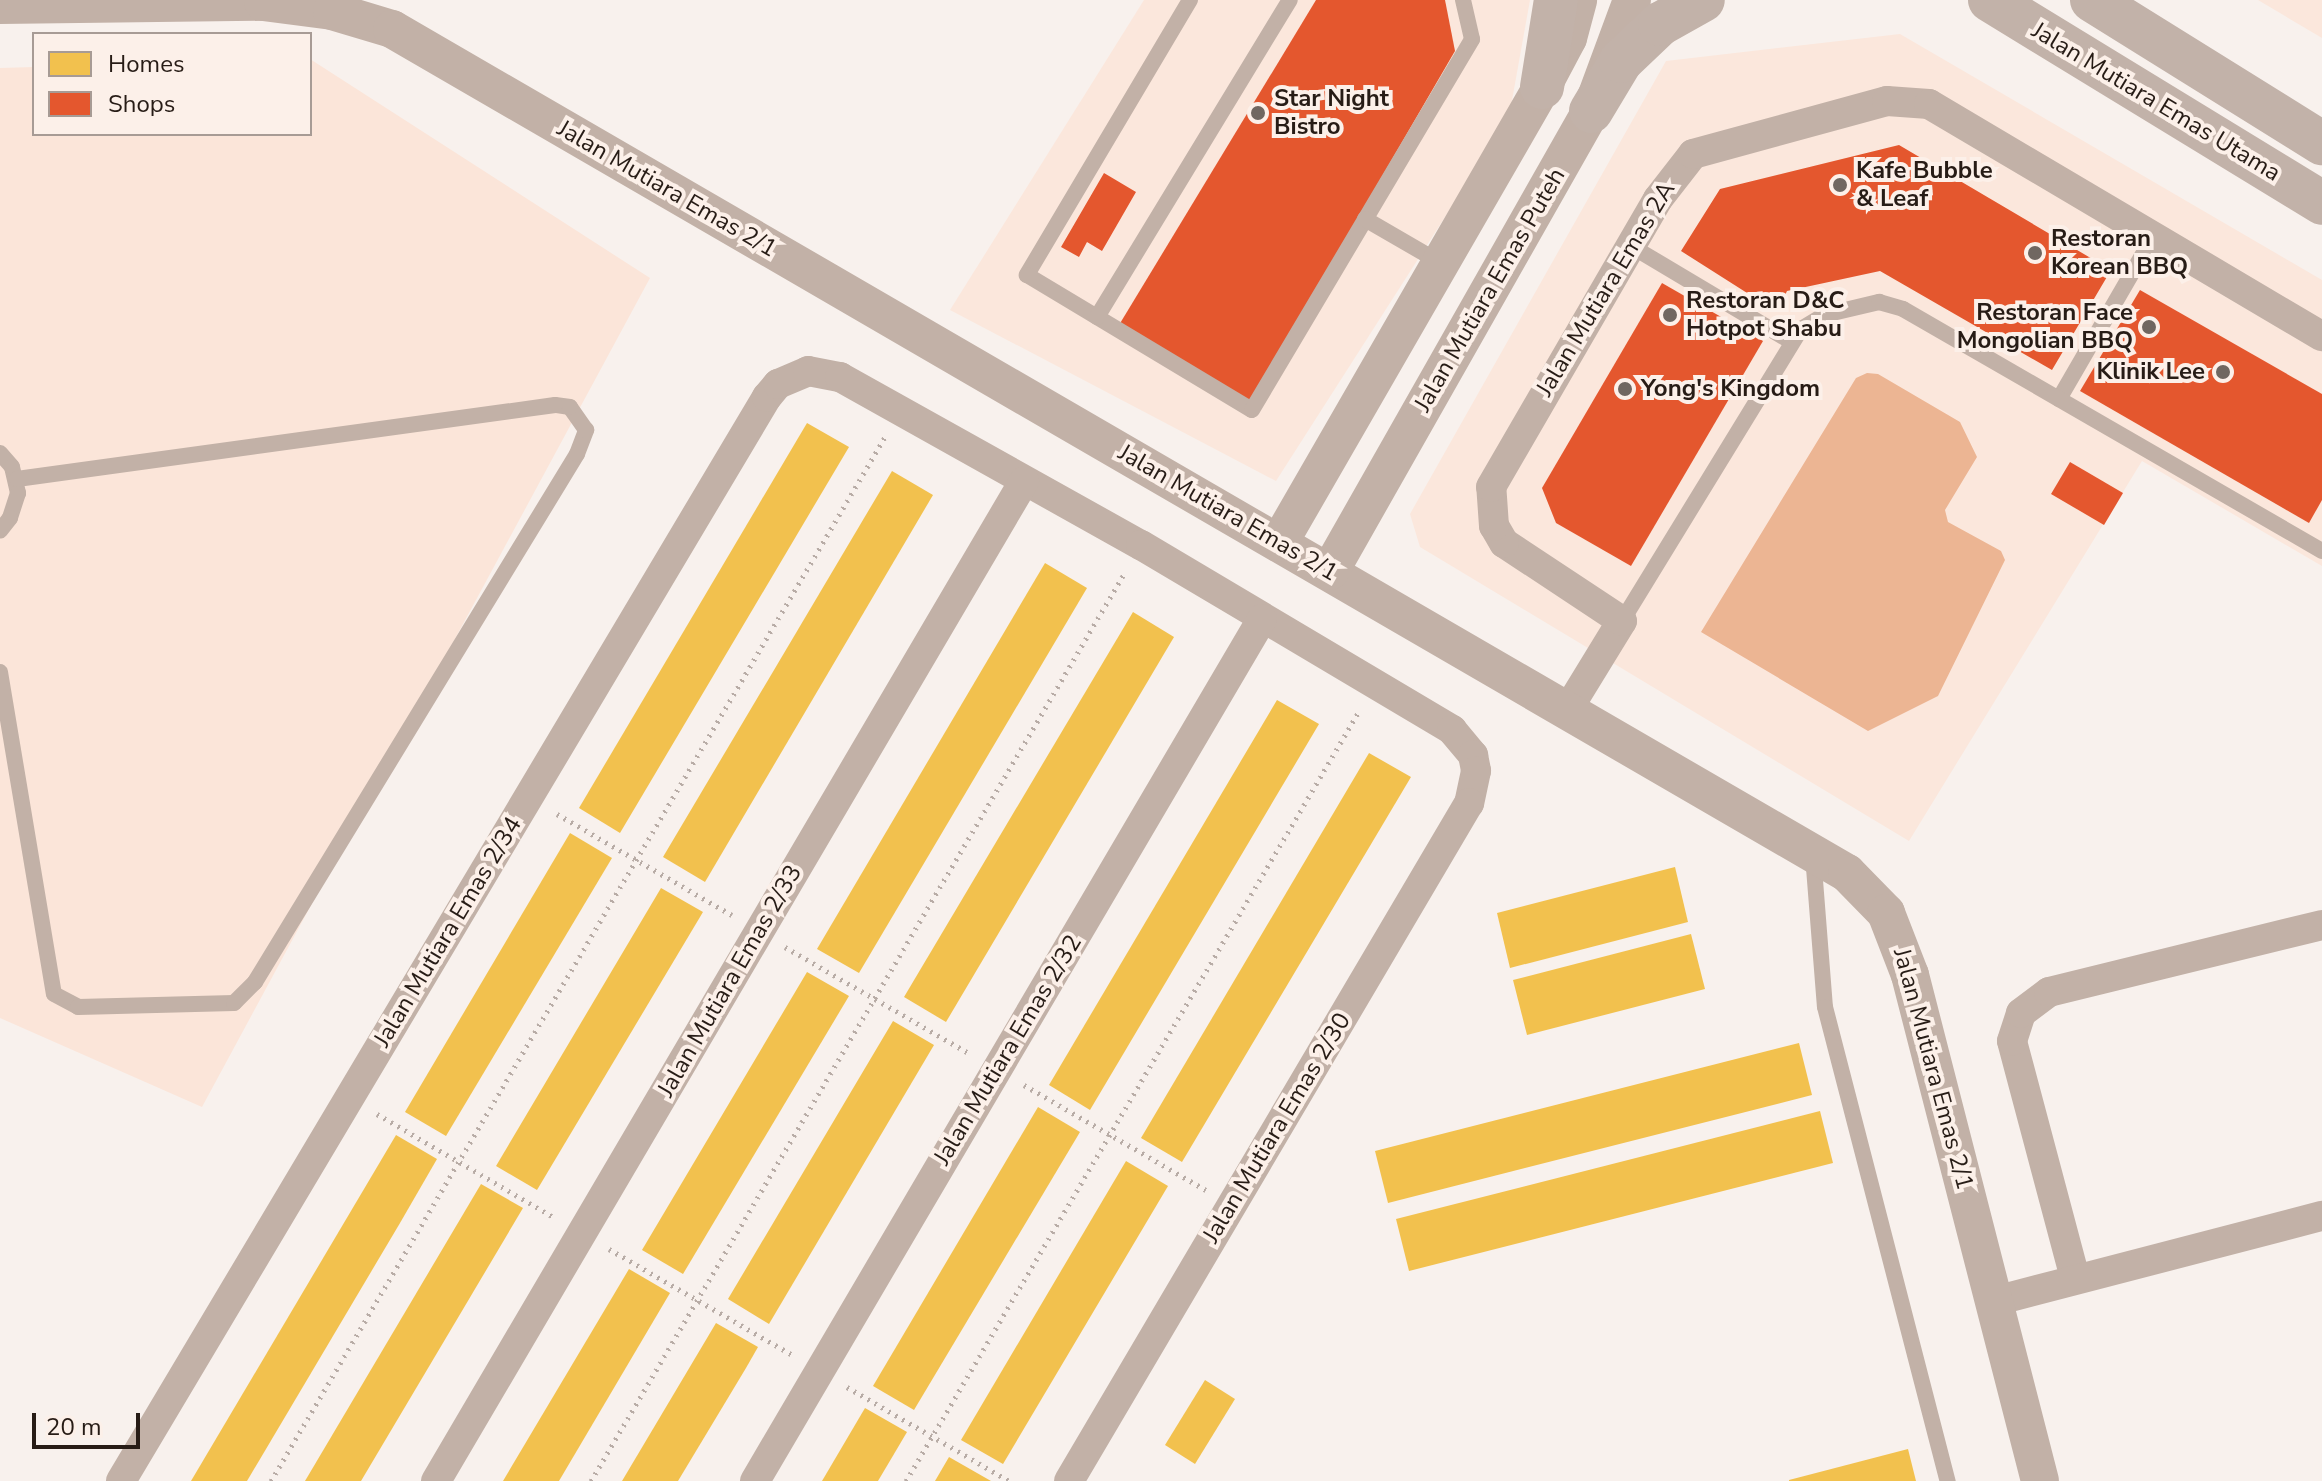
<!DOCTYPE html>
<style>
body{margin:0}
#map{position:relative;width:2322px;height:1481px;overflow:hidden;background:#f8f1ed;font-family:"Nunito Sans",sans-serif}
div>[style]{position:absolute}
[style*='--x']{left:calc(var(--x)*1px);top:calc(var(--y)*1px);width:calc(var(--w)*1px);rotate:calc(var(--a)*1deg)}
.built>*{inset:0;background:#fbe7dc}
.green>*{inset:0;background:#fbe5d9}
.water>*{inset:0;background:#ecb593}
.homes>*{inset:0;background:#f2c14e}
.shops>*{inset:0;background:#e4572e}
.path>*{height:5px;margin-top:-2.5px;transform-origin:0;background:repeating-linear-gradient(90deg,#b8aca6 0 2px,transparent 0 8px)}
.service>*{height:16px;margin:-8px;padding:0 8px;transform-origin:8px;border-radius:8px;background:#c2b1a7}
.minor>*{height:30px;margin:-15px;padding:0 15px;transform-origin:15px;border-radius:15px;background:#c2b1a7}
.tertiary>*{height:38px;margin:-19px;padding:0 19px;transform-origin:19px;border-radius:19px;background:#c2b1a7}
.primary>*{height:44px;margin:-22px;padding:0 22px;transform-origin:22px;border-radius:22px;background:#c2b2a9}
.dots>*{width:22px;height:22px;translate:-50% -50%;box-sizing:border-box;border:4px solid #fcf0e9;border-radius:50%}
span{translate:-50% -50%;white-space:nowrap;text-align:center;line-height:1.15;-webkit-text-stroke:8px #fcf0e9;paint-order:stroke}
.poi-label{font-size:24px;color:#271c16;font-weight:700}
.left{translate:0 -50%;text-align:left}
.right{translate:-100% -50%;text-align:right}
.street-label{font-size:24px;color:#271c16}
.legend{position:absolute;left:32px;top:32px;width:280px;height:104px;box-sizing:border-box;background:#fcf0e9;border:2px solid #a79b95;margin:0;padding:10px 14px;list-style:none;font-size:24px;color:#271c16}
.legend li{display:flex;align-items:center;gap:16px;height:40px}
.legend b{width:40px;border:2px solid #a79b95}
.scale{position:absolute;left:32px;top:1413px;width:108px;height:36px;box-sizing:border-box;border:4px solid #271c16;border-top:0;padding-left:10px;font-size:24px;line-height:28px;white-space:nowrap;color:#271c16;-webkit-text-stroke:6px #fcf0e9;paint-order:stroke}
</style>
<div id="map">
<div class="built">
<i style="clip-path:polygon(1144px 0,1530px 0,1509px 117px,1276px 481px,950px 310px)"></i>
<i style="clip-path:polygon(2258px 0,2322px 0,2322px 38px)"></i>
<i style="clip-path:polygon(1900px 34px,2322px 280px,2322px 566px,2142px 461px,1909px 841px,1420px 547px,1410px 514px,1666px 61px)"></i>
</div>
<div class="green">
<i style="clip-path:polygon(310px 59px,650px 278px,202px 1107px,0 1018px,0 68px,34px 67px,34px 134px,310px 134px)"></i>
</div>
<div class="water">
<i style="clip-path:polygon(1867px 373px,1878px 374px,1960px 422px,1977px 457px,1945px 510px,1948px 522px,2001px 551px,2005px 560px,1938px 696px,1868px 731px,1701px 632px,1856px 378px)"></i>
</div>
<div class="homes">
<i style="clip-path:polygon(807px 423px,849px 447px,620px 833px,579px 808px)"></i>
<i style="clip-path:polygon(892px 471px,933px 495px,705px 882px,663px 857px)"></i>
<i style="clip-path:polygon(1045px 563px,1087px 588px,859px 973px,817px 949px)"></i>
<i style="clip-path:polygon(1133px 612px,1174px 637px,946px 1022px,904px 997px)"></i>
<i style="clip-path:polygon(1277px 700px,1319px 724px,1090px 1110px,1049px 1085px)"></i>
<i style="clip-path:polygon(1369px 753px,1411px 777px,1182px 1162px,1141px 1138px)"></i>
<i style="clip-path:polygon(570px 833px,612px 858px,446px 1136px,405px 1112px)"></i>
<i style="clip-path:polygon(1675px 867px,1688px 922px,1510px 968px,1497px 913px)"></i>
<i style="clip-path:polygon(661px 888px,703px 912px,537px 1190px,496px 1166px)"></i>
<i style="clip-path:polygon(1691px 934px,1705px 989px,1527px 1035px,1513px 980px)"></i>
<i style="clip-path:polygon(807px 972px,849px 996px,683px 1274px,642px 1250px)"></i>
<i style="clip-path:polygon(893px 1021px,934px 1045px,769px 1324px,728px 1299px)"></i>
<i style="clip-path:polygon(1799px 1043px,1812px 1095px,1388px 1203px,1375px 1151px)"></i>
<i style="clip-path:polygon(1038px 1107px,1080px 1132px,914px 1410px,873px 1386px)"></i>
<i style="clip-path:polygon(1820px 1111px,1833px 1163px,1409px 1271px,1396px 1219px)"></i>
<i style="clip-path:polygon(396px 1135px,437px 1159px,400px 1223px,247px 1481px,191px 1481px)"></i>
<i style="clip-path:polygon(1126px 1161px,1168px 1186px,1003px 1464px,961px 1440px)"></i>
<i style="clip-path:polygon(481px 1184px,523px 1208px,459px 1316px,361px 1481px,305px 1481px)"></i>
<i style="clip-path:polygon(629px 1269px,670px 1293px,559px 1481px,503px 1481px)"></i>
<i style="clip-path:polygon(716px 1323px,758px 1347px,746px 1368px,678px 1481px,622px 1481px)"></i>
<i style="clip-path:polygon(1205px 1380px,1235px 1399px,1195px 1464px,1165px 1445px)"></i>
<i style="clip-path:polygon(865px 1408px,907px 1432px,894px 1454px,878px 1481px,822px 1481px)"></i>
<i style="clip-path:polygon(1908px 1449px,1916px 1481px,1789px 1481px,1789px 1480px)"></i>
<i style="clip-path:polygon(949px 1457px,991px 1481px,935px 1481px)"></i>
</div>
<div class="shops">
<i style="clip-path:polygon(1316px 0,1445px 0,1455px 51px,1251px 402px,1119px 325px)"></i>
<i style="clip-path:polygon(1899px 145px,2111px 270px,2052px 370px,1880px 271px,1787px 291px,1777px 312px,1681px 251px,1720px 189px)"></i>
<i style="clip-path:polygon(1104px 173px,1136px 192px,1102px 251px,1087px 242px,1079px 257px,1061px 247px)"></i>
<i style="clip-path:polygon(1662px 283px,1763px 341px,1631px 566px,1556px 523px,1542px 488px)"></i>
<i style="clip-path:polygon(2140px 290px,2322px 394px,2322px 500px,2309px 523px,2080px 391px)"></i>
<i style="clip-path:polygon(2070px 462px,2123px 493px,2104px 525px,2051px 494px)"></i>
</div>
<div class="path">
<i style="--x:557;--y:814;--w:202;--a:30"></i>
<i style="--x:785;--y:947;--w:214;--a:30"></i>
<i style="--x:1024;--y:1085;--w:210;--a:30"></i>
<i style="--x:377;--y:1114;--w:206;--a:30.3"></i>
<i style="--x:609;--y:1249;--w:214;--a:30"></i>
<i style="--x:847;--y:1387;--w:187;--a:30.1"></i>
<i style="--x:271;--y:1481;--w:1211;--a:-59.54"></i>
<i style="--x:591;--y:1481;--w:1052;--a:-59.56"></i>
<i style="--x:906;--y:1481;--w:891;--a:-59.52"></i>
</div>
<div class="service">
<i style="--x:1190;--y:0;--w:320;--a:120.7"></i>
<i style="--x:1027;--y:275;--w:262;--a:31"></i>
<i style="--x:1252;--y:410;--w:431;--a:-59.3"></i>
<i style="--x:1472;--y:39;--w:40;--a:-103"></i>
<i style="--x:1365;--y:219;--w:88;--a:30.1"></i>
<i style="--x:1631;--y:246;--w:187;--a:30.8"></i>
<i style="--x:1097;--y:317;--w:371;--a:-58.7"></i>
<i style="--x:2059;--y:399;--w:187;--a:-59.9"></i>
<i style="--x:0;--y:453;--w:18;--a:49"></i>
<i style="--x:12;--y:467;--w:27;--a:77"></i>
<i style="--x:18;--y:493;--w:26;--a:108"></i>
<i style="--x:10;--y:518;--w:16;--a:128"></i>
<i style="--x:1622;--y:621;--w:342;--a:-58.5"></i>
<i style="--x:1801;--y:329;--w:27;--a:-31"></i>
<i style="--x:1824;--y:315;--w:57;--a:-13.3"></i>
<i style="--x:1879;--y:302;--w:25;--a:16"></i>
<i style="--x:1903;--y:309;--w:484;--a:30"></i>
<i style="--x:0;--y:672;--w:326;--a:80.5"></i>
<i style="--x:54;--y:994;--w:27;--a:28"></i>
<i style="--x:78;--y:1007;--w:156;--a:-1.5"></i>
<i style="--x:234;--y:1003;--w:30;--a:-45"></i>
<i style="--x:255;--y:982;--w:618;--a:-58.62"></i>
<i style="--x:577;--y:454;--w:26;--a:-69"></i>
<i style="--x:586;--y:430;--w:28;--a:-125"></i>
<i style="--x:570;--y:407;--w:15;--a:-172"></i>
<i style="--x:555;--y:405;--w:543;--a:172.17"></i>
<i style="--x:1813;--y:855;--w:152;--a:85.5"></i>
<i style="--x:1825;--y:1007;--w:490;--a:75.5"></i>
</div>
<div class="minor">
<i style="--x:1568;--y:709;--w:103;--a:-58.5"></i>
<i style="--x:1622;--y:621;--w:141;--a:-146.5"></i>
<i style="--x:1504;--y:543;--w:20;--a:-120"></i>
<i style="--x:1494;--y:526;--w:39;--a:-94"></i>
<i style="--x:1491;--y:487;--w:333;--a:-59.9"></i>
<i style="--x:1658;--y:199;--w:57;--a:-52.1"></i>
<i style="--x:1693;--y:154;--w:201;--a:-15.3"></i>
<i style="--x:1887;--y:101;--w:42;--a:4.1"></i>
<i style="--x:1929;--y:104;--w:456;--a:30.6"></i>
<i style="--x:2075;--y:1278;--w:245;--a:-104.9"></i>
<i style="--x:2012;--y:1041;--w:29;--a:-72"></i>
<i style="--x:2021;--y:1013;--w:35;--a:-37"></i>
<i style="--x:2049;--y:992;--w:281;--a:-13.8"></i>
<i style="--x:1995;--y:1301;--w:338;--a:-14.6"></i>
<i style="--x:121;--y:1481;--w:1262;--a:-59.21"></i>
<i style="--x:767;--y:397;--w:17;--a:-50"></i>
<i style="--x:778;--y:384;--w:33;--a:-23"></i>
<i style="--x:808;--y:371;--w:33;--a:11"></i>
<i style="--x:840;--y:377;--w:345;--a:29.2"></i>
<i style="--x:1141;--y:545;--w:362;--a:30.7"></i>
<i style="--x:1452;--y:730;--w:33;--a:50"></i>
<i style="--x:1473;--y:755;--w:16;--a:79"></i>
<i style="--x:1476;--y:771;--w:33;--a:102"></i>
<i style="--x:1469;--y:803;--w:787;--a:120.54"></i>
<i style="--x:436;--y:1481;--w:1160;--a:-59.54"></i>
<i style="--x:755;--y:1481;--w:1000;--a:-59.54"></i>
</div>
<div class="tertiary">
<i style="--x:0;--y:5;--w:263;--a:-0.7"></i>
<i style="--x:263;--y:2;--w:70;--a:7.4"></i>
<i style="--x:332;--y:11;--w:63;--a:16.7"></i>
<i style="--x:392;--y:29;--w:1682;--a:30.12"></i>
<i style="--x:1847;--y:873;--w:56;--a:45.7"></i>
<i style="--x:1886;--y:913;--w:66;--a:68.8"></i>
<i style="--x:1910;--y:975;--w:522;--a:75.59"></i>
<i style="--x:1279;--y:543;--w:526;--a:-60.03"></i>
<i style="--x:1542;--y:87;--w:55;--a:-62"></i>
<i style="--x:1568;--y:38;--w:39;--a:-75"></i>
<i style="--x:1330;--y:571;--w:529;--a:-60.43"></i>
<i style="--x:1591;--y:111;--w:118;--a:-69.7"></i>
</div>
<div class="primary">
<i style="--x:1990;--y:0;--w:389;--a:31.4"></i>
<i style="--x:2092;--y:0;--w:271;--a:31.9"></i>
<i style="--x:1542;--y:87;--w:88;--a:-80.9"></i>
<i style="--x:1591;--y:111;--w:58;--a:-59"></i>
<i style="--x:1621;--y:61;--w:54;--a:-43.5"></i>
<i style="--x:1660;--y:24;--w:49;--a:-29.2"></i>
</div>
<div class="dots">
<i style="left:1258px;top:113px;background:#706761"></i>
<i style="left:1840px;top:185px;background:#706761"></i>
<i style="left:2035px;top:253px;background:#706761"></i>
<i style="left:1670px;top:315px;background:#706761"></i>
<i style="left:2149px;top:327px;background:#706761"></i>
<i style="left:2223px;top:372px;background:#706761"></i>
<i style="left:1625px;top:389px;background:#706761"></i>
</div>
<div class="poi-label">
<span class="left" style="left:1274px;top:113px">Star Night<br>Bistro</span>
<span class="left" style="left:1856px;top:185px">Kafe Bubble<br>&amp; Leaf</span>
<span class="left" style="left:2051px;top:253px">Restoran<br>Korean BBQ</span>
<span class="left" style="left:1686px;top:315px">Restoran D&amp;C<br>Hotpot Shabu</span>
<span class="right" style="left:2133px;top:327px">Restoran Face<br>Mongolian BBQ</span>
<span class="right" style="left:2205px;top:372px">Klinik Lee</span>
<span class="left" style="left:1641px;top:389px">Yong's Kingdom</span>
</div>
<div class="street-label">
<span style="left:2156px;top:102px;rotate:31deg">Jalan Mutiara Emas Utama</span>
<span style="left:667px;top:189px;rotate:30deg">Jalan Mutiara Emas 2/1</span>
<span style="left:1606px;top:289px;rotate:-59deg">Jalan Mutiara Emas 2A</span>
<span style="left:1490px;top:290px;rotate:-60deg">Jalan Mutiara Emas Puteh</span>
<span style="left:1228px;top:513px;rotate:30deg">Jalan Mutiara Emas 2/1</span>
<span style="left:448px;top:932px;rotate:-59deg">Jalan Mutiara Emas 2/34</span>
<span style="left:730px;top:981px;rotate:-60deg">Jalan Mutiara Emas 2/33</span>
<span style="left:1008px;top:1050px;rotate:-59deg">Jalan Mutiara Emas 2/32</span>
<span style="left:1933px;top:1069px;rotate:75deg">Jalan Mutiara Emas 2/1</span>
<span style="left:1277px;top:1128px;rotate:-59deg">Jalan Mutiara Emas 2/30</span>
</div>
<ul class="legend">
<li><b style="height:22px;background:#f2c14e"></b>Homes</li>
<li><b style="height:22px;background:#e4572e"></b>Shops</li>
</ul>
<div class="scale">20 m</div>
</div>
